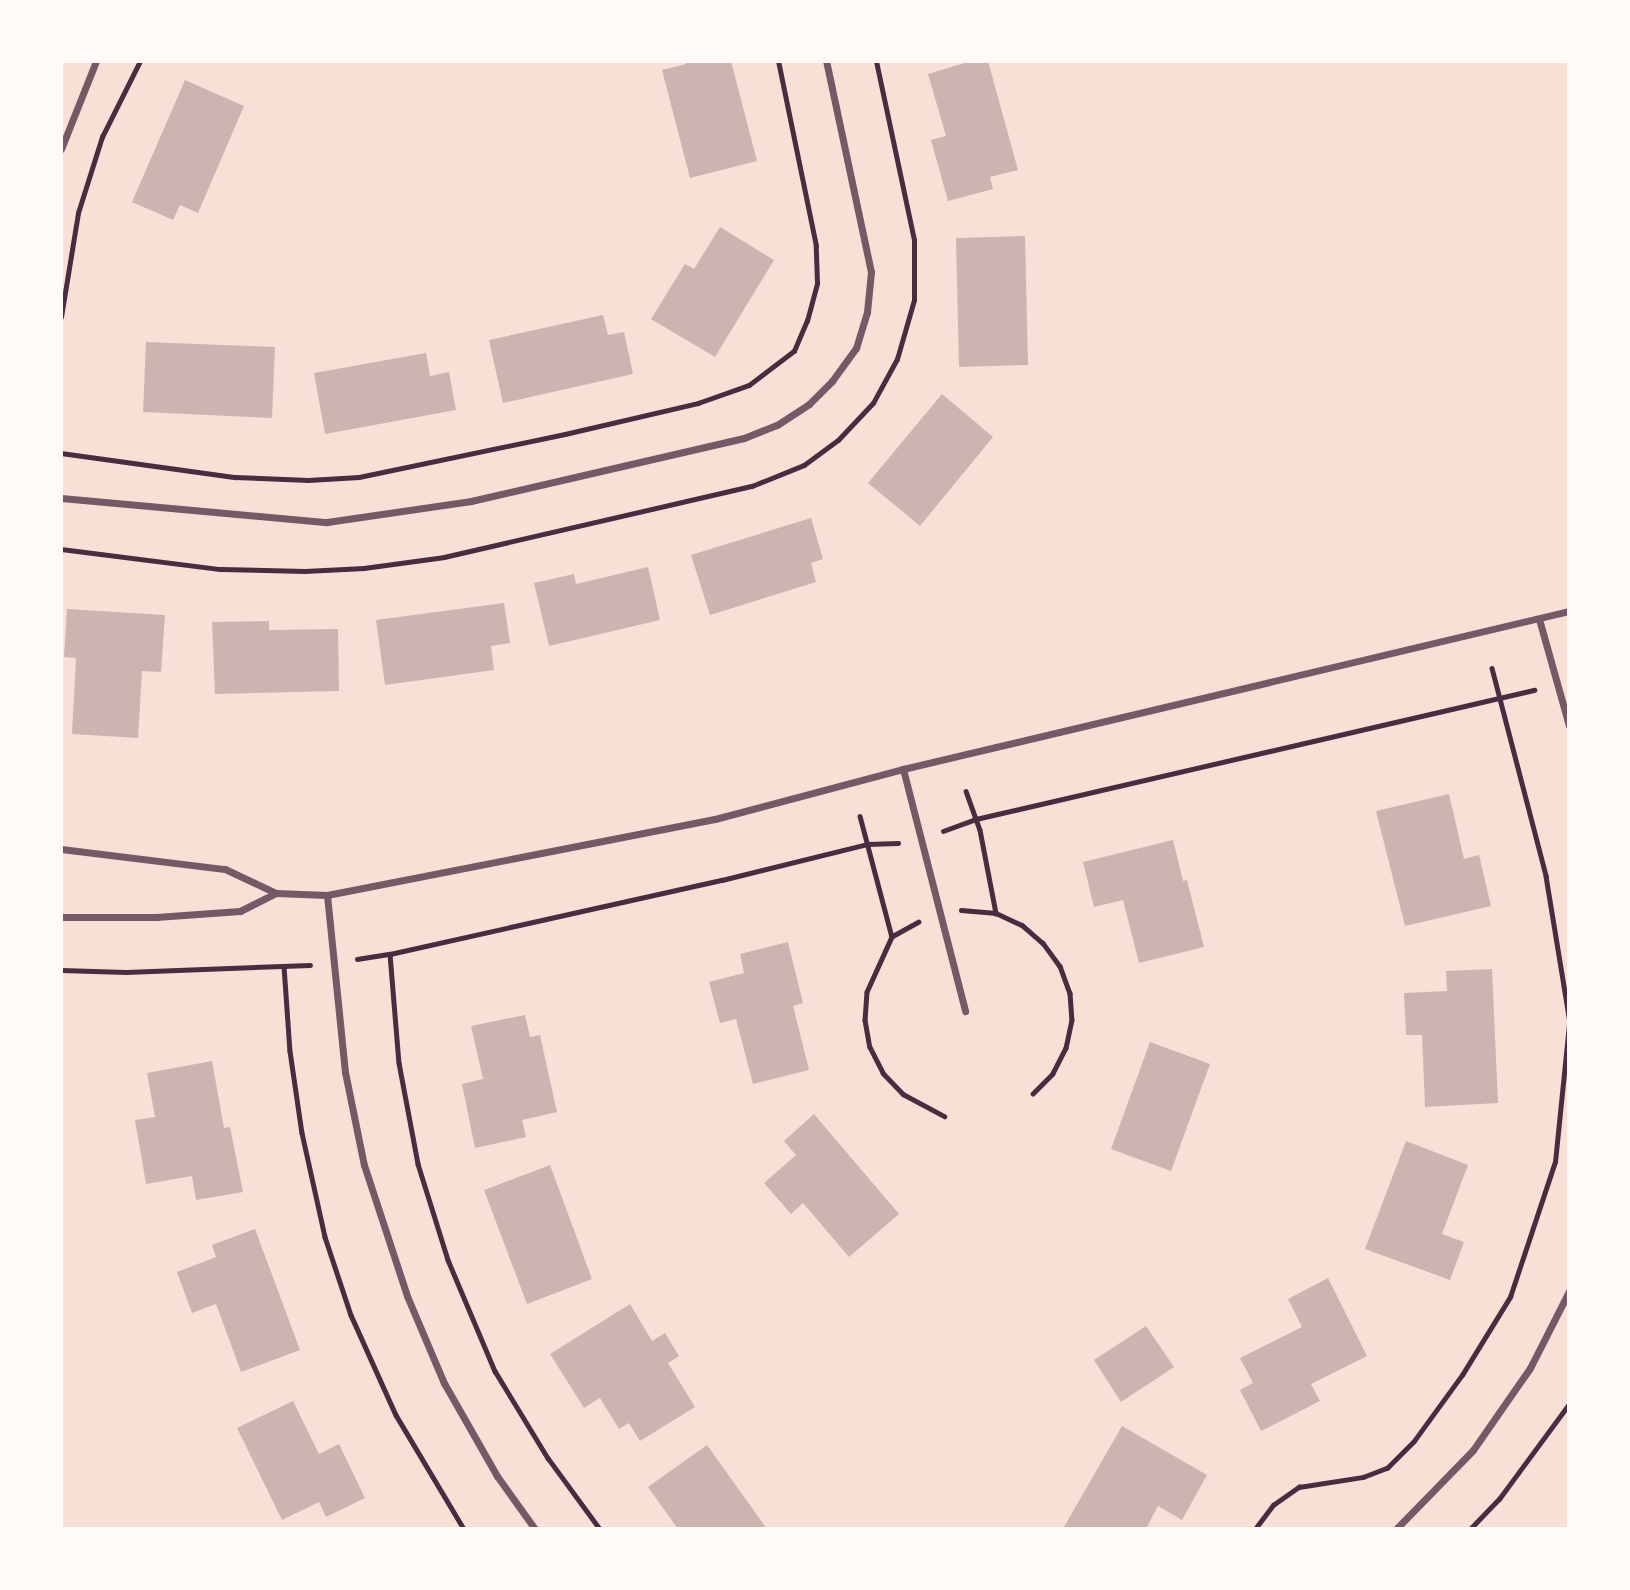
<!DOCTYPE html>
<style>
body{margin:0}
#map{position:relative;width:1630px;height:1590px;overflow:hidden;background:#f7e1d7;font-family:"Work Sans",sans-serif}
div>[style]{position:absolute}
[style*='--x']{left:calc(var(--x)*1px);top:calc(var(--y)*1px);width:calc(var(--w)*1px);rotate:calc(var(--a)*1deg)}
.building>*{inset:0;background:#ccb4b1}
.path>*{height:4.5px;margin:-2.25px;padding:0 2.25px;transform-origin:2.25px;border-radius:2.25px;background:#4a2c40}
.minor>*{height:7px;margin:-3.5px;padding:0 3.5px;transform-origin:3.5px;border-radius:3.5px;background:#755966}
span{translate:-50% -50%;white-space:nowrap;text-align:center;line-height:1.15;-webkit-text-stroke:5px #fffaf5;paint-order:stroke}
.frame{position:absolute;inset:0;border:63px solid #fffaf5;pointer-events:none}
</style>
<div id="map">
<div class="building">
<i style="clip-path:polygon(685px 61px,731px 61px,757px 161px,690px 178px,662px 70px,686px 64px)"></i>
<i style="clip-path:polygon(971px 61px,988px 61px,1018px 170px,990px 177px,993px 189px,948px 201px,931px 140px,946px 136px,928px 74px)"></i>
<i style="clip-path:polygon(185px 80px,244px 106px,198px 213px,180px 205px,173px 220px,132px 202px)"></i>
<i style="clip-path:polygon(720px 227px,774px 260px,715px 357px,651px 319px,685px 264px,694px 269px)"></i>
<i style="clip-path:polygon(1025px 236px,1028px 365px,959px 367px,956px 238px)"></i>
<i style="clip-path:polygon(603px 315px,608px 335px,624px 332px,633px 374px,503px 403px,489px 340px)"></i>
<i style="clip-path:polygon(146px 342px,275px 347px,272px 418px,143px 412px)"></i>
<i style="clip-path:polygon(426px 353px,430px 376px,449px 372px,456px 410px,325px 434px,314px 373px)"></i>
<i style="clip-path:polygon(942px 394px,993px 437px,920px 526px,868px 483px)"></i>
<i style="clip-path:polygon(811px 518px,823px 559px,811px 563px,816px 582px,710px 615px,691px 555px)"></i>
<i style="clip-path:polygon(648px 567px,660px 620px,549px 646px,534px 583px,574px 574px,576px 584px)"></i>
<i style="clip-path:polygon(504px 603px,510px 643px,491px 646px,494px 670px,385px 685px,376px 620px)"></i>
<i style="clip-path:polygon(67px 609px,165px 615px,161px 672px,142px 671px,138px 738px,72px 734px,76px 658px,64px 657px)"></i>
<i style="clip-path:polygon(269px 621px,269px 630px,338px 629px,339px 691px,215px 694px,212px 622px)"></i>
<i style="clip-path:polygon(1449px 794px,1464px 859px,1479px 855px,1491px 906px,1405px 926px,1376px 811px)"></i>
<i style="clip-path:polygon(1173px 840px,1183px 881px,1187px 880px,1204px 947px,1139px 963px,1123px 900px,1094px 907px,1083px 862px)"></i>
<i style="clip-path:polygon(788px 942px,803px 1003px,793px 1006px,809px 1070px,753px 1084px,736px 1019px,720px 1023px,709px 982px,744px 973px,740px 954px)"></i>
<i style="clip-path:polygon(1492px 969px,1498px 1103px,1425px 1107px,1422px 1035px,1406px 1035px,1404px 993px,1447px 991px,1446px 971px)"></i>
<i style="clip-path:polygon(525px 1015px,530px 1037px,540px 1035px,557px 1112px,522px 1120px,526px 1137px,475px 1148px,462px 1084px,483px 1079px,471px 1026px)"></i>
<i style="clip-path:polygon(1150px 1042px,1210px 1064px,1171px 1171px,1111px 1149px)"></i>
<i style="clip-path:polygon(212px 1061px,224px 1128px,230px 1127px,243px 1192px,196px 1200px,192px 1176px,146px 1184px,135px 1120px,155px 1117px,147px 1073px)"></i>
<i style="clip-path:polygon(814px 1114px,899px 1214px,849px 1257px,803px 1203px,791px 1214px,764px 1183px,796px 1155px,784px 1141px)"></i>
<i style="clip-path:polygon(1406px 1141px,1468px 1165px,1442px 1234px,1464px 1242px,1450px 1280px,1365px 1249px)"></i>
<i style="clip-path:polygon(550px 1165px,592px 1279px,527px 1304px,484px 1190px)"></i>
<i style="clip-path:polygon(255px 1229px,300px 1350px,241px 1372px,216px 1304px,192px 1313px,177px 1272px,216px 1257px,212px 1245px)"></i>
<i style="clip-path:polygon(1328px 1278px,1367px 1356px,1311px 1384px,1320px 1401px,1261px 1431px,1240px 1390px,1253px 1383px,1240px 1358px,1302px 1327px,1288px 1299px)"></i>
<i style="clip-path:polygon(630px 1304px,652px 1341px,665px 1333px,679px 1356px,668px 1363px,695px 1407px,640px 1441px,629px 1423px,619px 1429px,600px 1398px,584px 1408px,550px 1354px)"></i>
<i style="clip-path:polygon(1146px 1326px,1174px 1367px,1121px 1402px,1094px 1360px)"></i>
<i style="clip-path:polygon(293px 1401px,319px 1454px,339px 1444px,365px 1498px,326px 1517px,319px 1502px,282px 1520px,237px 1428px)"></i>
<i style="clip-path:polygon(1122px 1426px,1207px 1475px,1182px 1520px,1158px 1506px,1146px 1529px,1067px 1529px,1064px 1527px)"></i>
<i style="clip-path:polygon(707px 1445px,767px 1529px,678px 1529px,648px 1487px)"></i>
</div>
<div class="path">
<i style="--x:61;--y:317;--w:105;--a:-80.7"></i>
<i style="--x:78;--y:213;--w:80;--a:-72.5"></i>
<i style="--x:102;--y:137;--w:85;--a:-63.4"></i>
<i style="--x:61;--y:453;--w:176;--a:7.9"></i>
<i style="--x:235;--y:477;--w:73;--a:2.4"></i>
<i style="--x:308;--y:480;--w:51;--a:-3.4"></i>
<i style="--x:359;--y:477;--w:210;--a:-11.8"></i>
<i style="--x:565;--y:434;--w:137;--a:-13.1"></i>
<i style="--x:698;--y:403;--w:54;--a:-19.4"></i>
<i style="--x:749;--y:385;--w:56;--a:-37.1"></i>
<i style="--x:794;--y:351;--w:33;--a:-67"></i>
<i style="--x:807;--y:321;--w:39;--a:-75"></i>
<i style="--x:817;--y:283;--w:37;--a:-92"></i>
<i style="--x:816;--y:246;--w:189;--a:-101.6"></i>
<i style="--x:61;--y:549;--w:160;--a:7.2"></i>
<i style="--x:220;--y:569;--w:85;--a:1.3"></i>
<i style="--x:305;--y:571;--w:59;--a:-2.9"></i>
<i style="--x:364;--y:568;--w:81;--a:-7.8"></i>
<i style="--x:444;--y:557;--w:316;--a:-13"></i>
<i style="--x:752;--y:486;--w:56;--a:-22"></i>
<i style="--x:804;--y:465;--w:42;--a:-36.3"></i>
<i style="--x:838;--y:440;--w:51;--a:-46.6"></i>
<i style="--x:873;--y:403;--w:50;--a:-61.4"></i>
<i style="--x:897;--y:359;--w:61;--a:-73.9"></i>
<i style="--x:914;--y:300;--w:60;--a:-90"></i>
<i style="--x:914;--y:240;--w:183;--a:-102"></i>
<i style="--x:1492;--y:668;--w:215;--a:75.4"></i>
<i style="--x:1546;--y:876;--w:143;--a:80.7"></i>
<i style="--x:966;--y:791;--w:41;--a:70.3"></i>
<i style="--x:980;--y:830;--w:85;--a:79.1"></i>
<i style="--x:860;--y:816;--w:125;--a:75.2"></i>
<i style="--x:943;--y:831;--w:35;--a:-20"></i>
<i style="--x:976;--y:819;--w:573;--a:-13.02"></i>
<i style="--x:961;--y:910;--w:35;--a:5"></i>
<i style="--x:996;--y:913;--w:29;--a:25"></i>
<i style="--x:1022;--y:925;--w:28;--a:41"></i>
<i style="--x:1043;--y:943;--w:29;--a:54"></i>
<i style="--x:1060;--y:966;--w:29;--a:70"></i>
<i style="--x:1070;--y:993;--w:27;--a:86"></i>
<i style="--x:1072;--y:1020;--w:29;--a:102"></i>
<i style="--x:1066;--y:1048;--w:29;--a:117"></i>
<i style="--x:1053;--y:1074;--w:28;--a:135"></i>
<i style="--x:919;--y:922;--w:31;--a:151"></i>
<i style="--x:892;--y:937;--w:60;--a:114.4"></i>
<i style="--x:867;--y:992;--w:28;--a:94"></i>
<i style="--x:865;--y:1020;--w:27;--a:80"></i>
<i style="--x:870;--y:1047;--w:29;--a:63"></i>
<i style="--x:883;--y:1073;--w:29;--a:46"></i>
<i style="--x:903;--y:1094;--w:47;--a:28.2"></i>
<i style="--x:390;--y:954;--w:109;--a:85.3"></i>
<i style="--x:399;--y:1063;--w:103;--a:79.3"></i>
<i style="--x:418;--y:1164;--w:101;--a:72.6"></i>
<i style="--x:448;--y:1260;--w:121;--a:67.1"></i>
<i style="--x:495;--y:1371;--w:102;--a:58.7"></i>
<i style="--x:548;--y:1458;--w:88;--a:53.8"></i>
<i style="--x:357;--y:959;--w:33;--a:-9"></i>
<i style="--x:390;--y:954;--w:340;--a:-12.6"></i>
<i style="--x:722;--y:880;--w:149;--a:-13.9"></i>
<i style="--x:867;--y:844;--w:31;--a:-2"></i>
<i style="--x:284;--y:966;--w:85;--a:86"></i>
<i style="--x:290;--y:1051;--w:83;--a:81.7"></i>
<i style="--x:302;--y:1133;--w:107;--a:77.5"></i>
<i style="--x:325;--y:1237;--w:82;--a:71.6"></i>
<i style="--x:351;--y:1315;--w:110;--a:65.8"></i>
<i style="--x:396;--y:1415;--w:133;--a:59.2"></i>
<i style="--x:61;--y:970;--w:65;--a:1.8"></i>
<i style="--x:126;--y:972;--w:184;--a:-2.2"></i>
<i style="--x:1255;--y:1529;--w:30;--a:-53"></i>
<i style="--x:1273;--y:1505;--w:32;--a:-35"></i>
<i style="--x:1299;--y:1487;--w:65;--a:-8.9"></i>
<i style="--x:1363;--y:1477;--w:26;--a:-21"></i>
<i style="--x:1387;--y:1468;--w:38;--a:-45"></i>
<i style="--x:1414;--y:1441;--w:82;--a:-54"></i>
<i style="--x:1462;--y:1375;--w:92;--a:-58.4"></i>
<i style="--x:1510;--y:1297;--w:142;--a:-71.6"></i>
<i style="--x:1555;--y:1162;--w:138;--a:-84.2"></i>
<i style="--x:1470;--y:1529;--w:42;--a:-46"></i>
<i style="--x:1499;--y:1499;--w:118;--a:-53.6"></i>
</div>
<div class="minor">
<i style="--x:61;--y:149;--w:95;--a:-68.3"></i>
<i style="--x:61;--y:498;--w:267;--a:5.2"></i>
<i style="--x:327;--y:522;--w:146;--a:-8.3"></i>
<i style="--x:471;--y:501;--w:280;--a:-13"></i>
<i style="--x:744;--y:438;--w:35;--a:-22"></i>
<i style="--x:777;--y:425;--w:38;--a:-33"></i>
<i style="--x:809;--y:404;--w:33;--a:-45"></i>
<i style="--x:832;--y:381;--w:41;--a:-54"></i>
<i style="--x:856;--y:348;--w:38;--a:-73"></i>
<i style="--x:867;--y:312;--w:40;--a:-84.3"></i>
<i style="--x:871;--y:272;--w:216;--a:-102"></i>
<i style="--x:1539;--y:619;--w:111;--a:74.3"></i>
<i style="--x:903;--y:769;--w:250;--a:75.6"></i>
<i style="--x:61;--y:849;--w:165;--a:7"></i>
<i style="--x:225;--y:869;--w:56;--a:25.2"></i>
<i style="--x:276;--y:893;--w:51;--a:2.2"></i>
<i style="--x:327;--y:895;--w:395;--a:-11.1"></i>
<i style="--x:715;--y:819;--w:195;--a:-14.9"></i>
<i style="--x:903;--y:769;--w:684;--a:-13.35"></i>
<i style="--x:327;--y:895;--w:178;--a:84.2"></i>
<i style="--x:345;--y:1072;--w:95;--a:78.5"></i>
<i style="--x:364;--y:1165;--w:138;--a:71.8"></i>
<i style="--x:407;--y:1296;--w:95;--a:67"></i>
<i style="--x:444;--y:1383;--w:107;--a:60.3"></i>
<i style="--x:497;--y:1476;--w:65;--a:54.4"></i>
<i style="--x:61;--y:917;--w:95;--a:0"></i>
<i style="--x:156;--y:917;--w:84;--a:-4.1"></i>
<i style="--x:240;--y:911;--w:40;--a:-26.6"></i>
<i style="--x:1396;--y:1529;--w:110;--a:-45.7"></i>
<i style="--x:1473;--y:1450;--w:100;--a:-55.2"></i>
<i style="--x:1530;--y:1368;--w:86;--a:-63.1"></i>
</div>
<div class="frame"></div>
</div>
